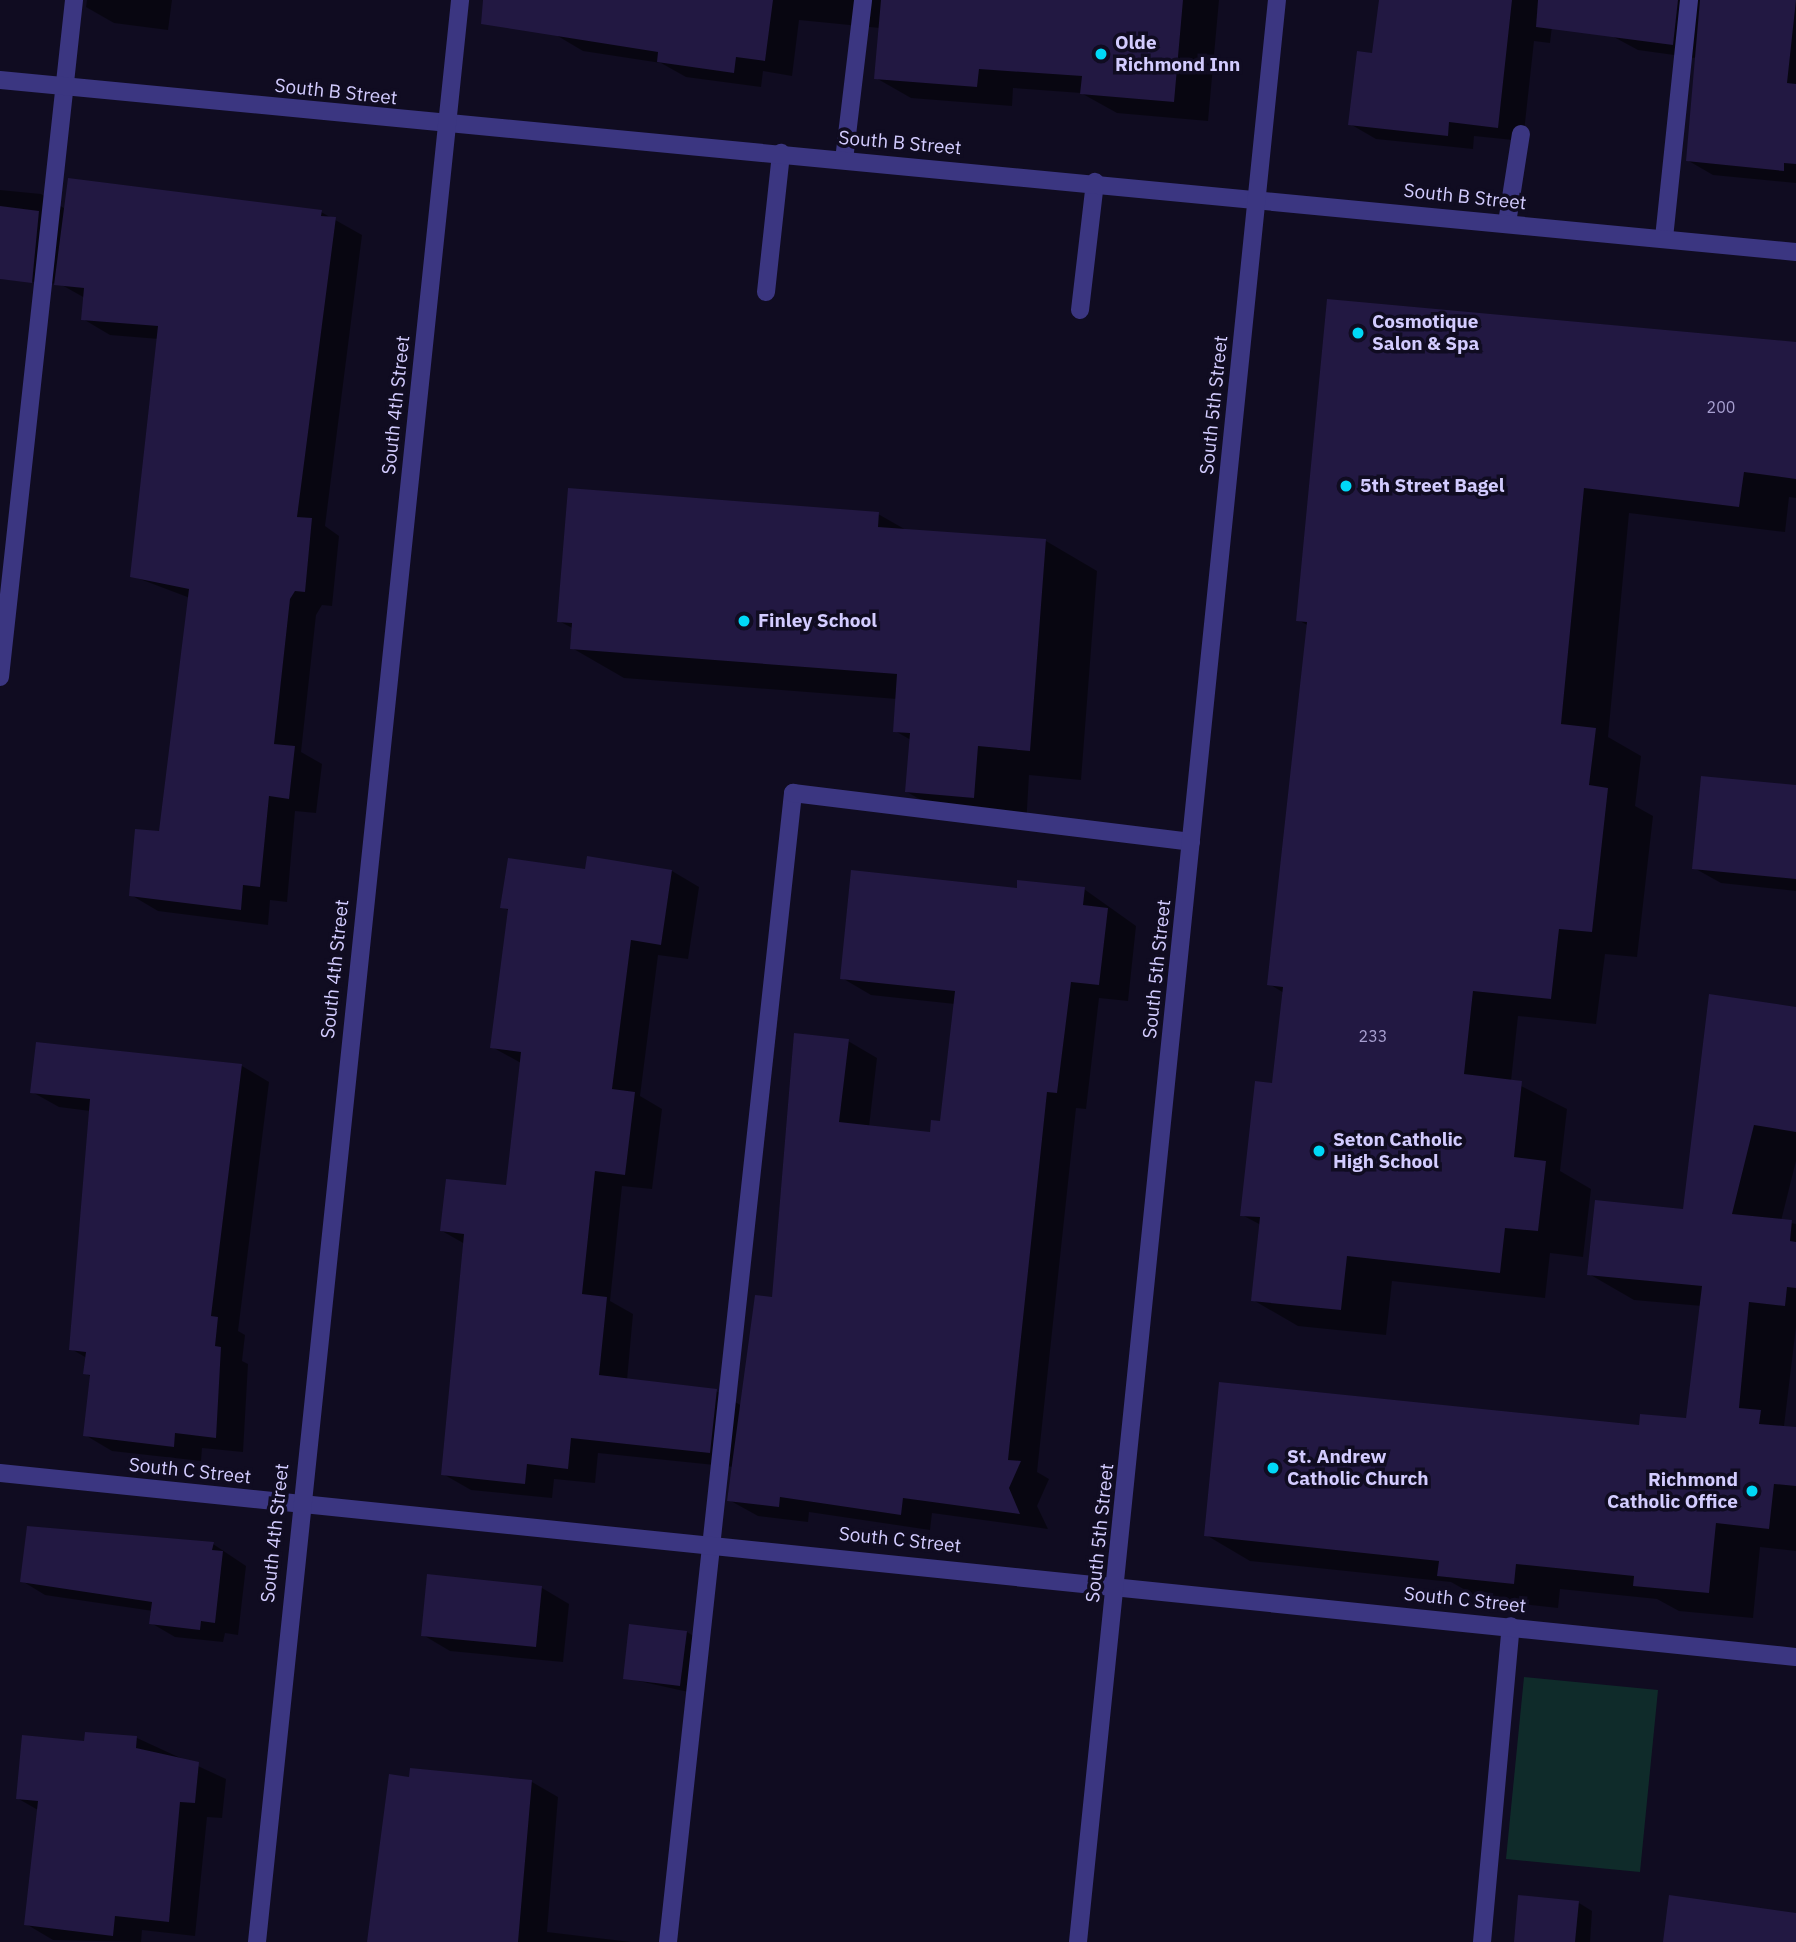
<!DOCTYPE html>
<style>
body{margin:0}
#map{position:relative;width:1796px;height:1942px;overflow:hidden;background:#100c21;font-family:"IBM Plex Sans",sans-serif}
div>[style]{position:absolute}
[style*='--x']{left:calc(var(--x)*1px);top:calc(var(--y)*1px);width:calc(var(--w)*1px);rotate:calc(var(--a)*1deg)}
.green>*{inset:0;background:#0f2b2a}
.shadow>*{inset:0;background:#0007}
.building>*{inset:0;background:#221842}
.service>*{height:18px;margin:-9px;padding:0 9px;transform-origin:9px;border-radius:9px;background:#3b3681}
.minor>*{height:18px;margin:-9px;padding:0 9px;transform-origin:9px;border-radius:9px;background:#3b3681}
.dots>*{width:19px;height:19px;translate:-50% -50%;box-sizing:border-box;border:4px solid #100c21;border-radius:50%}
span{translate:-50% -50%;white-space:nowrap;text-align:center;line-height:1.15;-webkit-text-stroke:7px #100c21;paint-order:stroke}
.number-label{font-size:16px;color:#a79fd0}
.number-label span{-webkit-text-stroke-width:0}
.poi-label{font-size:19px;color:#d3ccff;font-weight:700}
.left{translate:0 -50%;text-align:left}
.right{translate:-100% -50%;text-align:right}
.street-label{font-size:19px;color:#d3ccff}
</style>
<div id="map">
<div class="green">
<i style="clip-path:polygon(1524px 1677px,1658px 1690px,1640px 1872px,1506px 1859px)"></i>
</div>
<div class="shadow">
<i style="clip-path:polygon(87px 0,172px 0,168px 30px,114px 23px,86px 7px)"></i>
<i style="clip-path:polygon(560px 0,708px 0,772px 7px,760px 0,1219px 0,1208px 121px,1117px 113px,1081px 93px,1013px 88px,1012px 106px,911px 98px,876px 78px,880px 28px,799px 20px,792px 76px,763px 71px,761px 87px,686px 77px,661px 63px,583px 51px,556px 35px)"></i>
<i style="clip-path:polygon(1381px 0,1555px 0,1550px 43px,1534px 41px,1523px 141px,1474px 136px,1473px 149px,1376px 139px,1350px 124px,1374px 55px)"></i>
<i style="clip-path:polygon(1616px 0,1796px 0,1796px 183px,1713px 175px,1687px 160px,1696px 58px,1638px 50px,1612px 36px)"></i>
<i style="clip-path:polygon(0 190px,41px 194px,67px 210px,321px 212px,362px 235px,325px 526px,339px 536px,332px 606px,322px 605px,316px 615px,301px 752px,322px 764px,316px 813px,295px 811px,287px 902px,270px 900px,268px 925px,158px 911px,131px 895px,160px 833px,190px 598px,132px 576px,159px 339px,110px 335px,83px 319px,85px 298px,60px 284px,0 279px)"></i>
<i style="clip-path:polygon(1328px 301px,1796px 343px,1796px 498px,1789px 497px,1785px 532px,1629px 513px,1608px 737px,1641px 756px,1635px 806px,1653px 816px,1637px 957px,1605px 954px,1596px 1024px,1518px 1016px,1511px 1081px,1567px 1109px,1560px 1171px,1591px 1189px,1583px 1257px,1550px 1253px,1545px 1298px,1392px 1281px,1386px 1335px,1298px 1326px,1253px 1300px,1261px 1225px,1242px 1215px,1274px 1085px,1284px 993px,1269px 984px,1309px 626px,1298px 620px)"></i>
<i style="clip-path:polygon(878px 514px,908px 531px,1046px 541px,1097px 571px,1081px 780px,1029px 775px,1026px 826px,958px 821px,907px 792px,911px 740px,895px 731px,897px 699px,624px 678px,572px 648px,574px 629px,559px 621px)"></i>
<i style="clip-path:polygon(1796px 787px,1796px 891px,1721px 883px,1694px 868px)"></i>
<i style="clip-path:polygon(586px 871px,672px 871px,699px 887px,688px 959px,658px 955px,640px 1096px,662px 1109px,652px 1189px,622px 1186px,610px 1301px,633px 1314px,627px 1380px,716px 1391px,742px 1406px,848px 1041px,877px 1058px,869px 1127px,932px 1134px,942px 1123px,955px 1004px,871px 995px,842px 978px,1018px 890px,1084px 889px,1136px 926px,1128px 1001px,1099px 998px,1086px 1109px,1076px 1108px,1037px 1472px,1049px 1479px,1037px 1506px,1048px 1529px,932px 1513px,930px 1530px,809px 1512px,808px 1522px,758px 1516px,729px 1500px,734px 1467px,598px 1453px,595px 1483px,554px 1479px,552px 1498px,471px 1490px,443px 1474px,465px 1244px,442px 1231px,507px 1187px,521px 1063px,492px 1047px,510px 911px,502px 907px)"></i>
<i style="clip-path:polygon(1796px 1009px,1796px 1161px,1781px 1221px,1796px 1224px,1796px 1327px,1784px 1426px,1796px 1429px,1796px 1551px,1760px 1547px,1753px 1618px,1679px 1611px,1657px 1599px,1560px 1589px,1558px 1608px,1483px 1600px,1451px 1582px,1250px 1561px,1206px 1535px,1688px 1420px,1702px 1306px,1634px 1300px,1589px 1274px,1684px 1211px)"></i>
<i style="clip-path:polygon(242px 1066px,269px 1082px,238px 1331px,245px 1335px,242px 1361px,248px 1364px,243px 1452px,202px 1448px,201px 1461px,112px 1451px,85px 1435px,92px 1377px,85px 1373px,87px 1358px,71px 1349px,90px 1111px,59px 1107px,32px 1092px)"></i>
<i style="clip-path:polygon(213px 1544px,246px 1566px,238px 1635px,225px 1633px,223px 1642px,175px 1637px,151px 1623px,153px 1611px,45px 1595px,22px 1581px)"></i>
<i style="clip-path:polygon(429px 1576px,542px 1588px,569px 1604px,563px 1662px,450px 1651px,423px 1635px)"></i>
<i style="clip-path:polygon(687px 1632px,700px 1640px,693px 1693px,625px 1678px)"></i>
<i style="clip-path:polygon(137px 1738px,226px 1779px,222px 1818px,207px 1817px,195px 1936px,142px 1930px,141px 1942px,53px 1940px,26px 1924px,38px 1810px,17px 1798px,85px 1743px)"></i>
<i style="clip-path:polygon(410px 1779px,532px 1782px,558px 1797px,547px 1932px,631px 1942px,368px 1942px)"></i>
<i style="clip-path:polygon(1579px 1903px,1592px 1911px,1590px 1942px,1517px 1942px)"></i>
</div>
<div class="building">
<i style="clip-path:polygon(483px 0,773px 0,765px 61px,736px 57px,734px 73px,657px 62px,658px 52px,481px 24px)"></i>
<i style="clip-path:polygon(881px 0,1183px 0,1174px 102px,1080px 94px,1082px 76px,979px 69px,977px 87px,874px 79px)"></i>
<i style="clip-path:polygon(1379px 0,1512px 0,1498px 128px,1449px 122px,1448px 136px,1348px 125px,1357px 51px,1372px 53px)"></i>
<i style="clip-path:polygon(1538px 0,1678px 0,1673px 45px,1536px 27px)"></i>
<i style="clip-path:polygon(1700px 0,1796px 0,1787px 83px,1796px 84px,1796px 164px,1784px 163px,1784px 171px,1686px 161px)"></i>
<i style="clip-path:polygon(68px 178px,322px 210px,321px 216px,336px 217px,297px 517px,312px 518px,305px 592px,295px 591px,290px 599px,274px 744px,295px 746px,289px 799px,269px 796px,260px 887px,243px 885px,241px 910px,129px 896px,135px 829px,159px 831px,189px 589px,130px 577px,158px 326px,81px 320px,84px 288px,54px 285px)"></i>
<i style="clip-path:polygon(0 206px,39px 211px,32px 283px,0 279px)"></i>
<i style="clip-path:polygon(1327px 299px,1796px 342px,1796px 479px,1744px 472px,1739px 507px,1584px 488px,1561px 724px,1596px 728px,1589px 785px,1608px 788px,1592px 932px,1559px 929px,1551px 999px,1473px 991px,1464px 1074px,1522px 1081px,1514px 1157px,1546px 1161px,1538px 1231px,1505px 1228px,1500px 1273px,1347px 1256px,1341px 1310px,1251px 1301px,1260px 1217px,1240px 1216px,1255px 1081px,1272px 1083px,1283px 987px,1267px 985px,1307px 622px,1296px 621px)"></i>
<i style="clip-path:polygon(568px 488px,879px 512px,878px 527px,1046px 539px,1030px 751px,978px 746px,974px 798px,905px 792px,910px 733px,893px 732px,897px 674px,570px 649px,572px 623px,557px 622px)"></i>
<i style="clip-path:polygon(1701px 776px,1796px 785px,1796px 879px,1692px 869px)"></i>
<i style="clip-path:polygon(587px 856px,672px 870px,661px 945px,631px 940px,612px 1089px,635px 1092px,625px 1175px,595px 1171px,582px 1294px,607px 1297px,599px 1375px,717px 1389px,710px 1453px,571px 1438px,568px 1469px,527px 1464px,525px 1484px,441px 1475px,464px 1234px,440px 1231px,446px 1179px,506px 1185px,521px 1052px,490px 1048px,508px 909px,500px 908px,508px 858px,585px 869px)"></i>
<i style="clip-path:polygon(851px 870px,1017px 888px,1017px 880px,1085px 887px,1083px 905px,1108px 908px,1099px 985px,1071px 982px,1057px 1093px,1047px 1092px,1008px 1460px,1021px 1461px,1009px 1488px,1020px 1514px,903px 1498px,901px 1515px,780px 1497px,779px 1507px,727px 1501px,755px 1295px,772px 1297px,794px 1033px,849px 1039px,839px 1122px,930px 1132px,931px 1120px,940px 1121px,955px 991px,840px 979px)"></i>
<i style="clip-path:polygon(1709px 994px,1796px 1007px,1796px 1132px,1754px 1125px,1732px 1214px,1792px 1220px,1790px 1241px,1796px 1242px,1796px 1288px,1787px 1287px,1785px 1306px,1749px 1302px,1739px 1408px,1761px 1410px,1759px 1424px,1796px 1427px,1796px 1486px,1774px 1484px,1769px 1529px,1716px 1523px,1709px 1593px,1633px 1586px,1634px 1576px,1516px 1564px,1514px 1584px,1437px 1576px,1439px 1561px,1204px 1536px,1219px 1382px,1639px 1425px,1640px 1414px,1686px 1418px,1702px 1286px,1587px 1275px,1595px 1200px,1683px 1209px)"></i>
<i style="clip-path:polygon(36px 1042px,242px 1064px,211px 1316px,218px 1317px,215px 1346px,221px 1347px,216px 1438px,175px 1433px,174px 1447px,83px 1436px,90px 1375px,83px 1374px,86px 1352px,69px 1350px,90px 1099px,30px 1093px)"></i>
<i style="clip-path:polygon(27px 1526px,214px 1542px,212px 1550px,223px 1551px,215px 1623px,201px 1621px,200px 1630px,149px 1624px,152px 1602px,20px 1582px)"></i>
<i style="clip-path:polygon(427px 1574px,542px 1586px,536px 1647px,421px 1636px)"></i>
<i style="clip-path:polygon(629px 1624px,687px 1631px,680px 1686px,623px 1679px)"></i>
<i style="clip-path:polygon(85px 1732px,137px 1736px,136px 1748px,199px 1762px,195px 1803px,180px 1802px,169px 1922px,115px 1916px,113px 1936px,24px 1925px,38px 1801px,16px 1799px,22px 1735px,84px 1741px)"></i>
<i style="clip-path:polygon(410px 1768px,532px 1780px,518px 1942px,367px 1942px,389px 1774px,409px 1777px)"></i>
<i style="clip-path:polygon(1518px 1895px,1579px 1901px,1575px 1942px,1514px 1942px)"></i>
<i style="clip-path:polygon(1669px 1895px,1796px 1913px,1796px 1942px,1663px 1942px)"></i>
</div>
<div class="service">
<i style="--x:844;--y:160;--w:161;--a:-83.2"></i>
<i style="--x:1507;--y:223;--w:90;--a:-81.1"></i>
<i style="--x:1664;--y:238;--w:239;--a:-84"></i>
<i style="--x:766;--y:292;--w:140;--a:-83.8"></i>
<i style="--x:1080;--y:310;--w:129;--a:-83.3"></i>
<i style="--x:0;--y:677;--w:681;--a:-83.76"></i>
<i style="--x:668;--y:1942;--w:1156;--a:-83.79"></i>
<i style="--x:793;--y:793;--w:401;--a:7"></i>
<i style="--x:1482;--y:1942;--w:317;--a:-84.8"></i>
</div>
<div class="minor">
<i style="--x:0;--y:80;--w:1804;--a:5.47"></i>
<i style="--x:0;--y:1473;--w:1805;--a:5.85"></i>
<i style="--x:257;--y:1942;--w:1953;--a:-84.03"></i>
<i style="--x:1078;--y:1942;--w:1952;--a:-84.15"></i>
</div>
<div class="dots">
<i style="left:1101px;top:54px;background:#00d8f7"></i>
<i style="left:1358px;top:333px;background:#00d8f7"></i>
<i style="left:1346px;top:486px;background:#00d8f7"></i>
<i style="left:744px;top:621px;background:#00d8f7"></i>
<i style="left:1319px;top:1151px;background:#00d8f7"></i>
<i style="left:1273px;top:1468px;background:#00d8f7"></i>
<i style="left:1752px;top:1491px;background:#00d8f7"></i>
</div>
<div class="number-label">
<span style="left:1721px;top:407px">200</span>
<span style="left:1373px;top:1036px">233</span>
</div>
<div class="poi-label">
<span class="left" style="left:1115px;top:54px">Olde<br>Richmond Inn</span>
<span class="left" style="left:1372px;top:333px">Cosmotique<br>Salon &amp; Spa</span>
<span class="left" style="left:1360px;top:486px">5th Street Bagel</span>
<span class="left" style="left:758px;top:621px">Finley School</span>
<span class="left" style="left:1333px;top:1151px">Seton Catholic<br>High School</span>
<span class="left" style="left:1287px;top:1468px">St. Andrew<br>Catholic Church</span>
<span class="right" style="left:1738px;top:1491px">Richmond<br>Catholic Office</span>
</div>
<div class="street-label">
<span style="left:336px;top:92px;rotate:6deg">South B Street</span>
<span style="left:900px;top:143px;rotate:5deg">South B Street</span>
<span style="left:1465px;top:197px;rotate:6deg">South B Street</span>
<span style="left:396px;top:405px;rotate:-84deg">South 4th Street</span>
<span style="left:1214px;top:405px;rotate:-84deg">South 5th Street</span>
<span style="left:335px;top:969px;rotate:-84deg">South 4th Street</span>
<span style="left:1157px;top:969px;rotate:-84deg">South 5th Street</span>
<span style="left:190px;top:1471px;rotate:6deg">South C Street</span>
<span style="left:275px;top:1533px;rotate:-84deg">South 4th Street</span>
<span style="left:1100px;top:1533px;rotate:-84deg">South 5th Street</span>
<span style="left:900px;top:1540px;rotate:6deg">South C Street</span>
<span style="left:1465px;top:1600px;rotate:6deg">South C Street</span>
</div>
</div>
